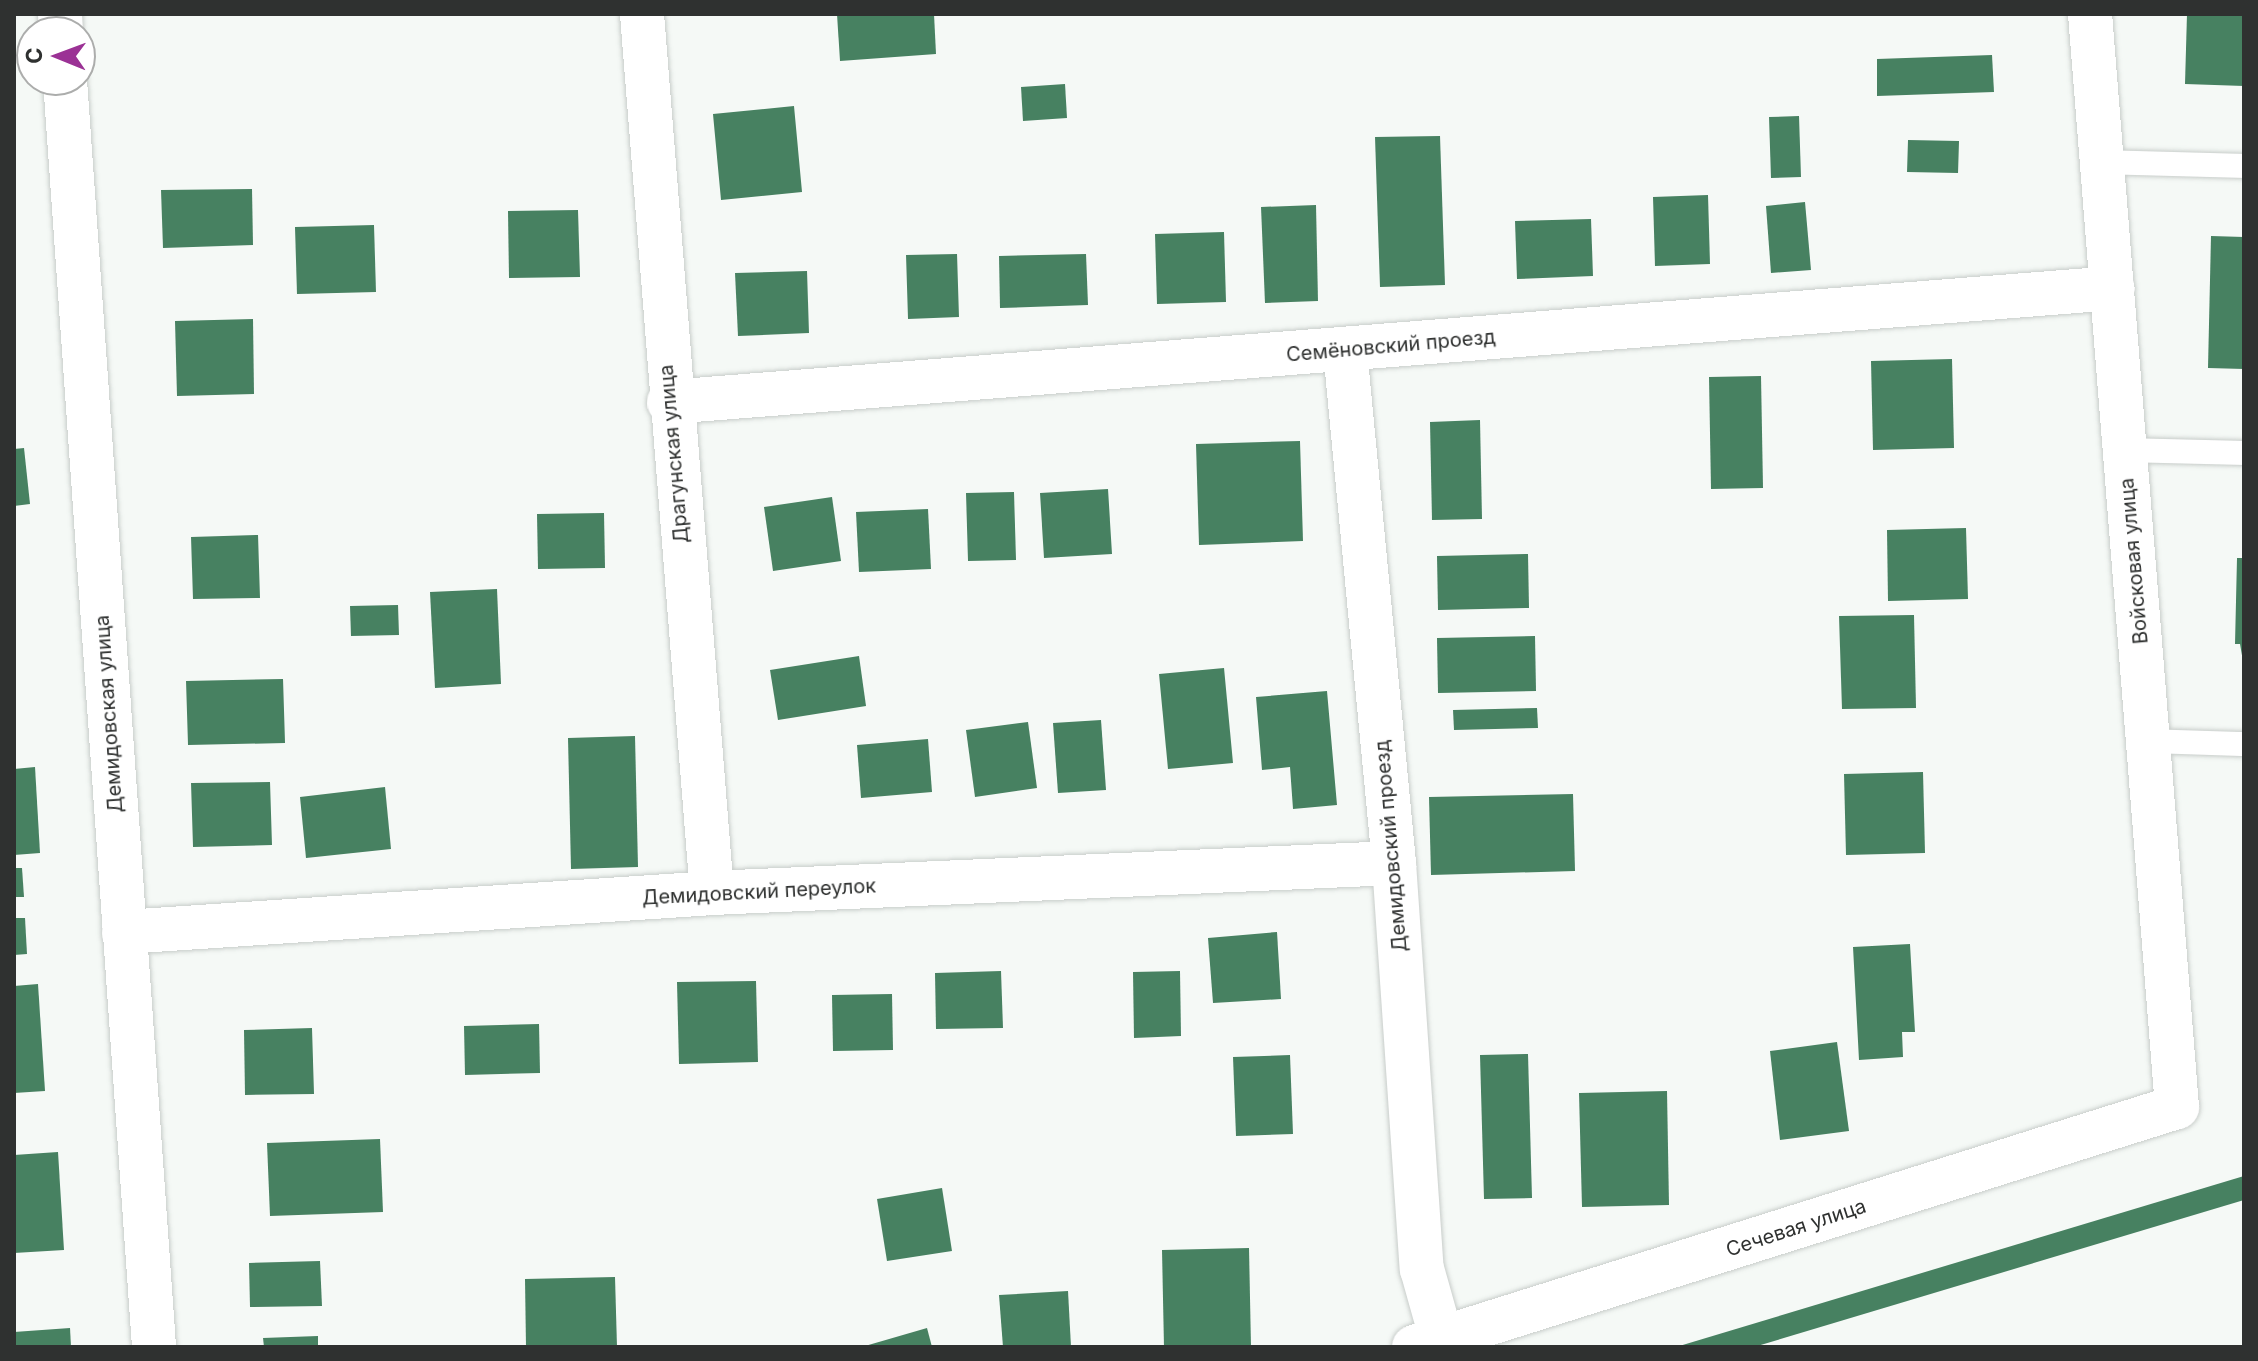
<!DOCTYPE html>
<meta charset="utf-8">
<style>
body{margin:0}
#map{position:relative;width:2258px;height:1361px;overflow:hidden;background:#f5f9f6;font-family:Inter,sans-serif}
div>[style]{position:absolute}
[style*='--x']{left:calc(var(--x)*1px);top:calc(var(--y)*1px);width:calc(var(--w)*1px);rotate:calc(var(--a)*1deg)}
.building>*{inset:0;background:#478161}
.roads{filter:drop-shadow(0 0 2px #c8cdca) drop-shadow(0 0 2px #c8cdca)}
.service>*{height:24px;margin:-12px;padding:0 12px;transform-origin:12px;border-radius:12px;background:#fff}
.minor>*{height:44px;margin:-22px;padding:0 22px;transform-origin:22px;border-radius:22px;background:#fff}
span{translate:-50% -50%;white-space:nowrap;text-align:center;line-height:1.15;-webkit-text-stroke:8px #fff;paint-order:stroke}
.street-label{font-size:20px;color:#2f3130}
.frame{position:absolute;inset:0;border:16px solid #2f3130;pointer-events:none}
.north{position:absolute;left:16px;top:16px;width:80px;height:80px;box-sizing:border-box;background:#fff;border:2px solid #acadac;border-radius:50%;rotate:271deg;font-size:22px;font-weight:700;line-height:32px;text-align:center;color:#2f3130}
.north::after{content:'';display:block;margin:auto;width:28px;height:36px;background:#9b3295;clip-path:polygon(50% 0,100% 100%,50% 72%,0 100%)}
</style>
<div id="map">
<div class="building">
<i style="clip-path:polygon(837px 14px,934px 14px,936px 54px,840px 61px)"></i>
<i style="clip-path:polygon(2187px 14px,2244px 14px,2244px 86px,2185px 84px)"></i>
<i style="clip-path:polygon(1992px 55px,1994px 92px,1877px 96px,1877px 59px)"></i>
<i style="clip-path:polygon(1065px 84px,1067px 118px,1023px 121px,1021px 87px)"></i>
<i style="clip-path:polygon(794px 106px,802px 192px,721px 200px,713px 114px)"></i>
<i style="clip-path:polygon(1799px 116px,1801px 177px,1771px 178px,1769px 117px)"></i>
<i style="clip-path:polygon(1440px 136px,1445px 285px,1380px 287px,1375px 137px)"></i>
<i style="clip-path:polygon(1908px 140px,1959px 141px,1958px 173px,1907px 172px)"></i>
<i style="clip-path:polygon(252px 189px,253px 245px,163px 248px,161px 190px)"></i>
<i style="clip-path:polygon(1708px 195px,1710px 264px,1655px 266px,1653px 197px)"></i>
<i style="clip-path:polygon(1805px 202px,1811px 270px,1771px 273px,1766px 206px)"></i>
<i style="clip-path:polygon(1316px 205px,1318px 301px,1265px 303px,1261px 207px)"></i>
<i style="clip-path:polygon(578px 210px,580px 277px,509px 278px,508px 211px)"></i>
<i style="clip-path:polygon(1591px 219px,1593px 276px,1517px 279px,1515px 221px)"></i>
<i style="clip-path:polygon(374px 225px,376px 292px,297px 294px,295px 227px)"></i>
<i style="clip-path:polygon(1224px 232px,1226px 302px,1157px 304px,1155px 234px)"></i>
<i style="clip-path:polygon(2211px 236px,2244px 237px,2244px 369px,2208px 368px)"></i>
<i style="clip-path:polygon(957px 254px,959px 317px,908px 319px,906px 255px)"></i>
<i style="clip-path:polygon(1086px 254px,1088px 305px,1000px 308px,999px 256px)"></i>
<i style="clip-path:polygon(807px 271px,809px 333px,738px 336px,735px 273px)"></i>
<i style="clip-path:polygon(253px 319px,254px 394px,177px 396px,175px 321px)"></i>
<i style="clip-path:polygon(1952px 359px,1954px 448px,1873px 450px,1871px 361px)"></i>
<i style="clip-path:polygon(1761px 376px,1763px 488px,1711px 489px,1709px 377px)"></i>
<i style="clip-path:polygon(1480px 420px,1482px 519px,1432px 520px,1430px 422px)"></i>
<i style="clip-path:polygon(1300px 441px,1303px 541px,1199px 545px,1196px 444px)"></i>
<i style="clip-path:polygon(24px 448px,30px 504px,14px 506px,14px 449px)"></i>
<i style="clip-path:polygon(1108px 489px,1112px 554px,1044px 558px,1040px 493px)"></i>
<i style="clip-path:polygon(1014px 492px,1016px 560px,968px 561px,966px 493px)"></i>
<i style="clip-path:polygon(832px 497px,841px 561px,773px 571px,764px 507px)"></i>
<i style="clip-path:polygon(928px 509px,931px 569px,859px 572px,856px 512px)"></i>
<i style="clip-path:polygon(604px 513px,605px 568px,538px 569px,537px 514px)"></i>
<i style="clip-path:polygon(1966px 528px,1968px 599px,1888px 601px,1887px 530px)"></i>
<i style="clip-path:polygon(258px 535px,260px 598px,193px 599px,191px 537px)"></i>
<i style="clip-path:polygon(1528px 554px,1529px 608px,1438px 610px,1437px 556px)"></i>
<i style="clip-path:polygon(2237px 558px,2244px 558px,2244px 667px,2240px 644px,2235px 644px)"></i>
<i style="clip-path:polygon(497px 589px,501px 684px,435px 688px,430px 592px)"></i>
<i style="clip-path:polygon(398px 605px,399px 635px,351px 636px,350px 606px)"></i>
<i style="clip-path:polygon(1914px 615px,1916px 708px,1842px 709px,1839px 616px)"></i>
<i style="clip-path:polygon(1535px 636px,1536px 691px,1438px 693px,1437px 638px)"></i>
<i style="clip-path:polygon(859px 656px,866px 706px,778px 720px,770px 670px)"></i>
<i style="clip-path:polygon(1224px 668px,1233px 763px,1168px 769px,1159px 674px)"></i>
<i style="clip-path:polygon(283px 679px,285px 743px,188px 745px,186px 681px)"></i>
<i style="clip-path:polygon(1327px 691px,1337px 805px,1293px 809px,1290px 767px,1262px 770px,1256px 697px)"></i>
<i style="clip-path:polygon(1537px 708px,1538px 728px,1454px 730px,1453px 710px)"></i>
<i style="clip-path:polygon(1101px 720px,1106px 790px,1058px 793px,1053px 723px)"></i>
<i style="clip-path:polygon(1028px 722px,1037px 788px,975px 797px,966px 730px)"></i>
<i style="clip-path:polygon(635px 736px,638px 867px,571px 869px,568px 738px)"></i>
<i style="clip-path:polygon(928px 739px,932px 792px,861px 798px,857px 745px)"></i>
<i style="clip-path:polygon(35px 767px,40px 853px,14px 855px,14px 769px)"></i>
<i style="clip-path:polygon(1923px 772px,1925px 853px,1846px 855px,1844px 774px)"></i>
<i style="clip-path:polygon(270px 782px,272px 845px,193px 847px,191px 783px)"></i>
<i style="clip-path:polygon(385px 787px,391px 849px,306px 858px,300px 797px)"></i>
<i style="clip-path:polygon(1573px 794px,1575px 871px,1431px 875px,1429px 797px)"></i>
<i style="clip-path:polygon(14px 868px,22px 868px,24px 897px,14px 897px)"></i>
<i style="clip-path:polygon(14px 918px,25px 918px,27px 954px,14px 955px)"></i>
<i style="clip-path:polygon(1277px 932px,1281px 999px,1213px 1003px,1208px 938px)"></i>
<i style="clip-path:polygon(1910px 944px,1915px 1032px,1902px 1032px,1903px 1057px,1859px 1060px,1853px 947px)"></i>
<i style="clip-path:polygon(1001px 971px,1003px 1028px,936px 1029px,935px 973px)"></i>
<i style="clip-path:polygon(1180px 971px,1181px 1036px,1134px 1038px,1133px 972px)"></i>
<i style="clip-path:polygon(756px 981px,758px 1062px,679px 1064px,677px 982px)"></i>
<i style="clip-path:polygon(38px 984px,45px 1091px,14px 1093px,14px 986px)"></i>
<i style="clip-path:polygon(892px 994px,893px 1050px,833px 1051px,832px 995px)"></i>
<i style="clip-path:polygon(539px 1024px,540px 1073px,465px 1075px,464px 1026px)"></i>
<i style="clip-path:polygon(312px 1028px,314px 1094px,245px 1095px,244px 1030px)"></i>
<i style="clip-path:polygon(1837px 1042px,1849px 1131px,1780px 1140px,1770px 1051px)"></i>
<i style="clip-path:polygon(1528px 1054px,1532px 1198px,1484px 1199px,1480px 1055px)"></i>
<i style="clip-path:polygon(1290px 1055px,1293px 1134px,1236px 1136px,1233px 1057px)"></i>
<i style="clip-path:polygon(1667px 1091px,1669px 1205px,1582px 1207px,1579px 1093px)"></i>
<i style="clip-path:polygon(380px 1139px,383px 1212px,270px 1216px,267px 1143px)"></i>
<i style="clip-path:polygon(58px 1152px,64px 1250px,14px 1253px,14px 1155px)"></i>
<i style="clip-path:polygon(2244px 1176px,2244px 1200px,1754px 1347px,1676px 1347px)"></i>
<i style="clip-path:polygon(942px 1188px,952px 1251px,887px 1261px,877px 1199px)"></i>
<i style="clip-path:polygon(1249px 1248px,1251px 1347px,1164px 1347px,1162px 1250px)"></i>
<i style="clip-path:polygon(320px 1261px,322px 1306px,250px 1307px,249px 1263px)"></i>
<i style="clip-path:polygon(615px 1277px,617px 1347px,526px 1347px,525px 1279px)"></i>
<i style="clip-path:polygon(1068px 1291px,1071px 1347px,1003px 1347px,999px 1295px)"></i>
<i style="clip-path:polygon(70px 1328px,71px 1347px,14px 1347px,14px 1332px)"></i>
<i style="clip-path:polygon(927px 1328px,932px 1347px,865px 1347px,865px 1346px)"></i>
<i style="clip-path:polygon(318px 1336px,318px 1347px,264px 1347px,263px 1338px)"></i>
</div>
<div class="roads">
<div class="service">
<i style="--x:2102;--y:162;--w:142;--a:1.6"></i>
<i style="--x:2125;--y:450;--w:119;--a:1.4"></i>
<i style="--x:2148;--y:741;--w:96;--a:1.8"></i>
</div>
<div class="minor">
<i style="--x:60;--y:14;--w:18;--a:87"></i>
<i style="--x:642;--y:14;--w:882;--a:85.45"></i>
<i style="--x:65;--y:80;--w:1270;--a:85.98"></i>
<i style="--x:1345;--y:350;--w:515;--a:84.54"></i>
<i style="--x:1394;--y:863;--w:407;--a:86.1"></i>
<i style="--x:1422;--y:1269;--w:74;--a:74.3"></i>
<i style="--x:669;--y:402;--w:1448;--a:-4.51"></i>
<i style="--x:124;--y:932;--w:589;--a:-3.79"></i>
<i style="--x:712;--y:893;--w:683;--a:-2.52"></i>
<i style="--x:1414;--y:1347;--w:800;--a:-17.46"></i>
<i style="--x:2177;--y:1107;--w:1096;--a:-94.55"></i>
</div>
</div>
<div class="street-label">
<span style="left:1391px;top:346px;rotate:-5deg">Семёновский проезд</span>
<span style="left:674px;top:454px;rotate:-95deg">Драгунская улица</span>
<span style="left:2134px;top:561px;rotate:-95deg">Войсковая улица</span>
<span style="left:109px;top:714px;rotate:-94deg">Демидовская улица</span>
<span style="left:1391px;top:846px;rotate:-95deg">Демидовский проезд</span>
<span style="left:759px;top:892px;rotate:-3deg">Демидовский переулок</span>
<span style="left:1796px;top:1228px;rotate:-18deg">Сечевая улица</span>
</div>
<div class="frame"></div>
<div class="north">С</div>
</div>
